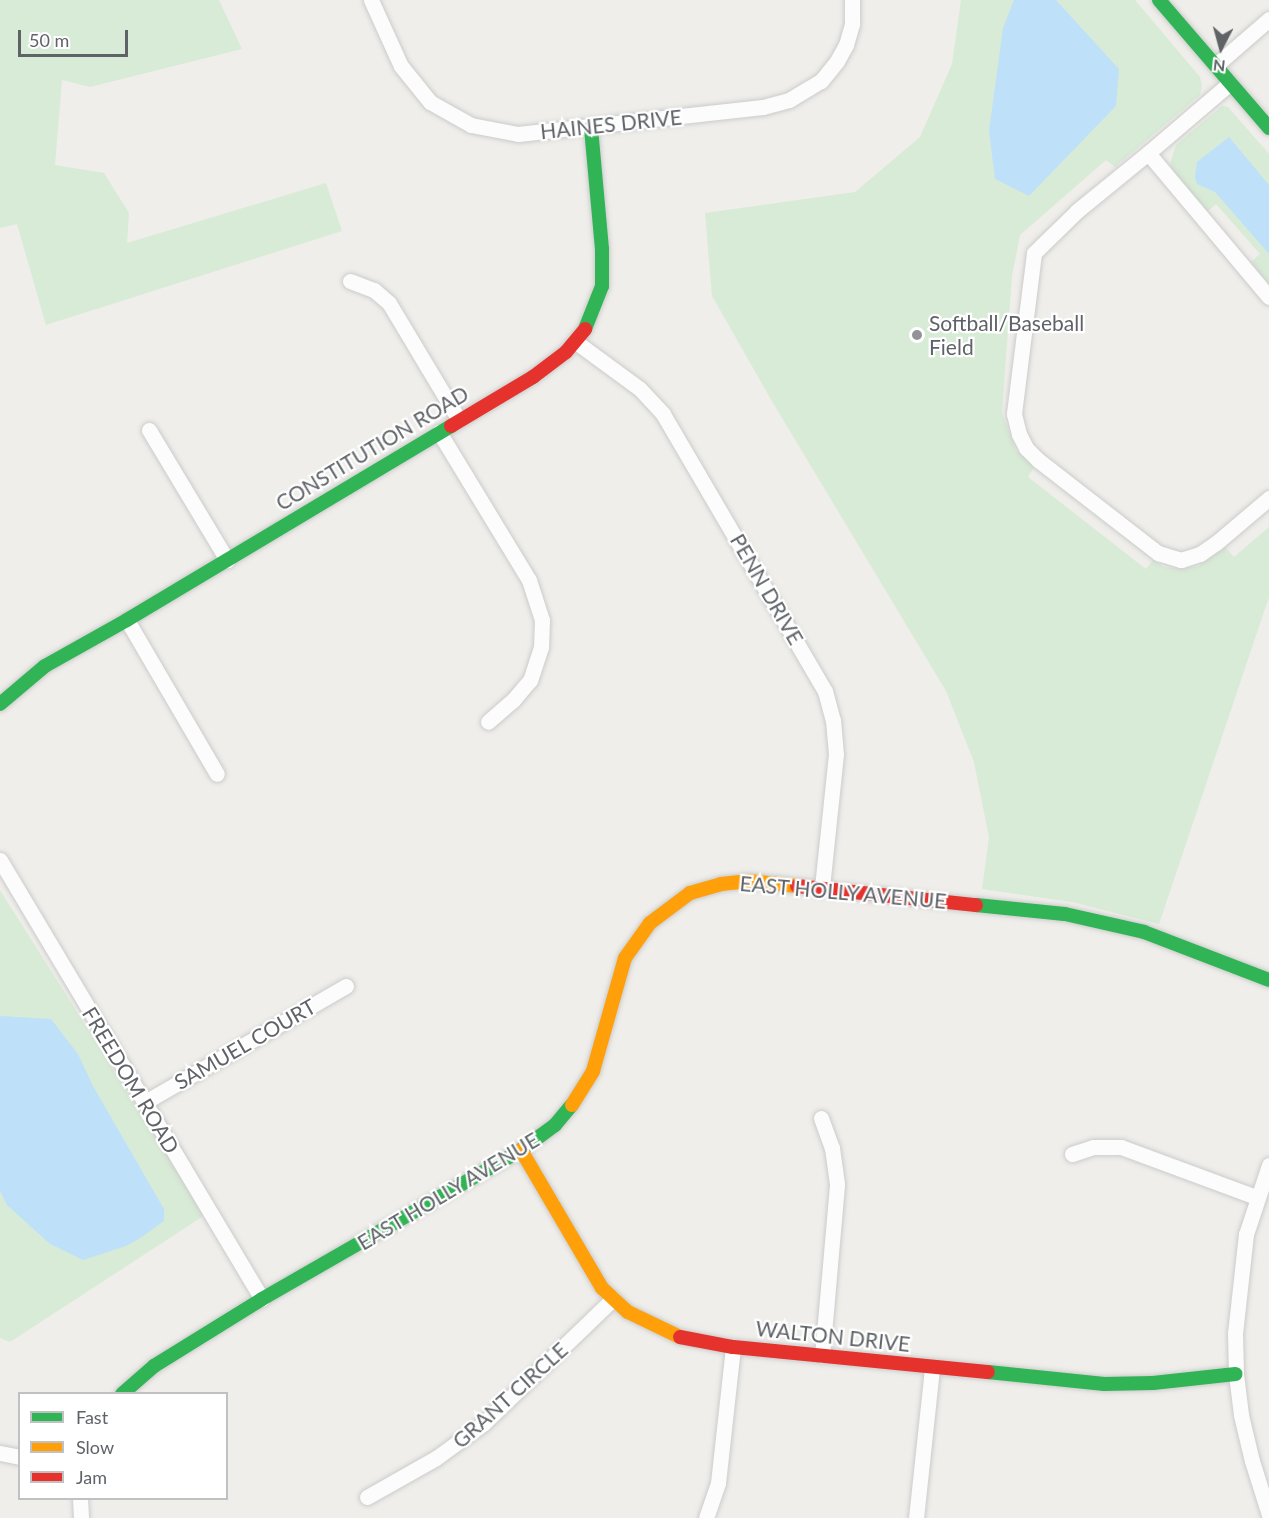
<!DOCTYPE html>
<style>
body{margin:0}
#map{position:relative;width:1269px;height:1518px;overflow:hidden;background:#efeeea;font-family:Lato,sans-serif}
div>[style]{position:absolute}
[style*='--x']{left:calc(var(--x)*1px);top:calc(var(--y)*1px);width:calc(var(--w)*1px);rotate:calc(var(--a)*1deg)}
.green>*{inset:0;background:#d8ebd6}
.water>*{inset:0;background:#bfe0f9}
.roads{filter:drop-shadow(0 0 2px #cbcccc) drop-shadow(0 0 2px #cbcccc)}
.street>*{height:15px;margin:-7.5px;padding:0 7.5px;transform-origin:7.5px;border-radius:7.5px;background:#fdfcfc}
.fast>*{height:14px;margin:-7px;padding:0 7px;transform-origin:7px;border-radius:7px;background:#30b455}
.slow>*{height:14px;margin:-7px;padding:0 7px;transform-origin:7px;border-radius:7px;background:#ff9f0a}
.jam>*{height:14px;margin:-7px;padding:0 7px;transform-origin:7px;border-radius:7px;background:#e5322d}
.dots>*{width:16px;height:16px;translate:-50% -50%;box-sizing:border-box;border:3px solid #fff;border-radius:50%}
span{translate:-50% -50%;white-space:nowrap;text-align:center;line-height:1.15;-webkit-text-stroke:4.5px #fff;paint-order:stroke}
.street-label{font-size:21px;color:#5f6368}
.poi-label{font-size:21px;color:#5f6368}
.left{translate:0 -50%;text-align:left}
.legend{position:absolute;left:18px;top:1392px;width:210px;height:108px;box-sizing:border-box;background:#fff;border:2px solid #bfc1c3;margin:0;padding:8px 10px;list-style:none;font-size:18px;color:#5f6368}
.legend li{display:flex;align-items:center;gap:12px;height:30px}
.legend b{width:30px;border:2px solid #bfc1c3}
.north{position:absolute;left:1191px;top:18px;width:60px;height:60px;-webkit-text-stroke:4px #fff;paint-order:stroke;rotate:186deg;font-size:16px;font-weight:700;line-height:24px;text-align:center;color:#5f6368}
.north::after{content:'';display:block;margin:auto;width:21px;height:27px;background:#5f6368;clip-path:polygon(50% 0,100% 100%,50% 72%,0 100%)}
.scale{position:absolute;left:18px;top:30px;width:110px;height:27px;box-sizing:border-box;border:3px solid #5f6368;border-top:0;padding-left:8px;font-size:18px;line-height:21px;white-space:nowrap;color:#5f6368;-webkit-text-stroke:4px #fff;paint-order:stroke}
</style>
<div id="map">
<div class="green">
<i style="clip-path:polygon(0 0,219px 0,242px 49px,90px 87px,62px 80px,55px 165px,104px 173px,129px 213px,127px 243px,326px 183px,342px 231px,46px 325px,17px 224px,0 228px)"></i>
<i style="clip-path:polygon(961px 0,1135px 0,1200px 77px,1202px 86px,1200px 95px,1115px 167px,1106px 160px,1020px 235px,1012px 276px,1002px 413px,1016px 450px,1034px 467px,1028px 477px,1146px 569px,1153px 560px,1164px 567px,1182px 569px,1198px 566px,1225px 547px,1234px 557px,1269px 527px,1269px 597px,1159px 924px,1072px 902px,982px 889px,989px 837px,974px 762px,946px 691px,773px 403px,712px 296px,705px 213px,855px 192px,920px 137px,952px 64px)"></i>
<i style="clip-path:polygon(1222px 106px,1228px 107px,1269px 154px,1269px 284px,1251px 262px,1260px 254px,1216px 204px,1207px 212px,1173px 172px,1170px 164px,1176px 145px)"></i>
<i style="clip-path:polygon(0 890px,205px 1215px,10px 1342px,0 1338px)"></i>
</div>
<div class="water">
<i style="clip-path:polygon(1014px 0,1056px 0,1119px 69px,1116px 106px,1029px 196px,995px 179px,989px 131px,1003px 28px)"></i>
<i style="clip-path:polygon(1229px 137px,1269px 185px,1269px 254px,1215px 192px,1197px 184px,1195px 177px,1197px 162px)"></i>
<i style="clip-path:polygon(0 1016px,51px 1019px,78px 1054px,93px 1086px,164px 1209px,164px 1221px,142px 1237px,126px 1246px,83px 1260px,50px 1244px,7px 1205px,0 1191px)"></i>
</div>
<div class="roads">
<div class="street">
<i style="--x:371;--y:0;--w:72;--a:65.6"></i>
<i style="--x:401;--y:66;--w:46;--a:51.1"></i>
<i style="--x:430;--y:102;--w:47;--a:29.3"></i>
<i style="--x:471;--y:125;--w:48;--a:10.8"></i>
<i style="--x:518;--y:134;--w:246;--a:-6.3"></i>
<i style="--x:763;--y:107;--w:27;--a:-15"></i>
<i style="--x:789;--y:100;--w:37;--a:-31"></i>
<i style="--x:821;--y:81;--w:26;--a:-51"></i>
<i style="--x:837;--y:61;--w:18;--a:-61"></i>
<i style="--x:846;--y:45;--w:22;--a:-74"></i>
<i style="--x:852;--y:24;--w:24;--a:-90"></i>
<i style="--x:1216;--y:65;--w:70;--a:-41"></i>
<i style="--x:1230;--y:83;--w:108;--a:139.5"></i>
<i style="--x:1148;--y:153;--w:188;--a:50"></i>
<i style="--x:1148;--y:153;--w:92;--a:140.8"></i>
<i style="--x:1077;--y:211;--w:60;--a:135.7"></i>
<i style="--x:1034;--y:253;--w:162;--a:97.1"></i>
<i style="--x:1014;--y:414;--w:21;--a:76"></i>
<i style="--x:1019;--y:434;--w:16;--a:63"></i>
<i style="--x:1026;--y:448;--w:17;--a:45"></i>
<i style="--x:1038;--y:460;--w:152;--a:37.8"></i>
<i style="--x:1158;--y:553;--w:24;--a:17"></i>
<i style="--x:1181;--y:560;--w:20;--a:-18"></i>
<i style="--x:1200;--y:554;--w:19;--a:-35"></i>
<i style="--x:1216;--y:543;--w:70;--a:-40.3"></i>
<i style="--x:350;--y:281;--w:26;--a:21"></i>
<i style="--x:374;--y:290;--w:20;--a:41"></i>
<i style="--x:389;--y:303;--w:136;--a:59.1"></i>
<i style="--x:576;--y:342;--w:79;--a:36.3"></i>
<i style="--x:640;--y:389;--w:34;--a:47"></i>
<i style="--x:663;--y:414;--w:321;--a:59.7"></i>
<i style="--x:825;--y:691;--w:30;--a:75"></i>
<i style="--x:833;--y:720;--w:34;--a:85"></i>
<i style="--x:836;--y:754;--w:135;--a:96"></i>
<i style="--x:149;--y:430;--w:152;--a:59"></i>
<i style="--x:439;--y:432;--w:173;--a:58.7"></i>
<i style="--x:529;--y:580;--w:42;--a:72"></i>
<i style="--x:542;--y:620;--w:27;--a:92"></i>
<i style="--x:541;--y:647;--w:35;--a:108"></i>
<i style="--x:530;--y:680;--w:26;--a:130"></i>
<i style="--x:513;--y:700;--w:33;--a:139"></i>
<i style="--x:127;--y:620;--w:178;--a:59.7"></i>
<i style="--x:0;--y:860;--w:511;--a:59.17"></i>
<i style="--x:145;--y:1102;--w:232;--a:-30"></i>
<i style="--x:821;--y:1118;--w:32;--a:70"></i>
<i style="--x:832;--y:1148;--w:37;--a:82"></i>
<i style="--x:837;--y:1185;--w:171;--a:95"></i>
<i style="--x:1072;--y:1154;--w:22;--a:-18"></i>
<i style="--x:1093;--y:1147;--w:28;--a:0"></i>
<i style="--x:1121;--y:1147;--w:144;--a:20.3"></i>
<i style="--x:1269;--y:1165;--w:73;--a:108.4"></i>
<i style="--x:1246;--y:1234;--w:100;--a:96.3"></i>
<i style="--x:1235;--y:1333;--w:41;--a:88.6"></i>
<i style="--x:1236;--y:1374;--w:41;--a:83"></i>
<i style="--x:1241;--y:1415;--w:47;--a:76.6"></i>
<i style="--x:1252;--y:1461;--w:57;--a:72.5"></i>
<i style="--x:0;--y:1453;--w:20;--a:11"></i>
<i style="--x:367;--y:1497;--w:79;--a:-29.5"></i>
<i style="--x:436;--y:1458;--w:59;--a:-36.1"></i>
<i style="--x:484;--y:1423;--w:179;--a:-43.9"></i>
<i style="--x:80;--y:1498;--w:20;--a:87"></i>
<i style="--x:706;--y:1518;--w:37;--a:-71"></i>
<i style="--x:718;--y:1483;--w:137;--a:-83.7"></i>
<i style="--x:916;--y:1518;--w:151;--a:-83.9"></i>
</div>
<div class="fast">
<i style="--x:1159;--y:0;--w:169;--a:49.3"></i>
<i style="--x:585;--y:329;--w:46;--a:-68.4"></i>
<i style="--x:602;--y:286;--w:37;--a:-90"></i>
<i style="--x:602;--y:249;--w:122;--a:-95.2"></i>
<i style="--x:0;--y:704;--w:59;--a:-40.2"></i>
<i style="--x:45;--y:666;--w:94;--a:-29.3"></i>
<i style="--x:127;--y:620;--w:378;--a:-30.9"></i>
<i style="--x:976;--y:905;--w:89;--a:5.8"></i>
<i style="--x:1065;--y:914;--w:81;--a:12.8"></i>
<i style="--x:1144;--y:932;--w:134;--a:21"></i>
<i style="--x:988;--y:1372;--w:117;--a:5.9"></i>
<i style="--x:1104;--y:1384;--w:49;--a:-1.2"></i>
<i style="--x:1153;--y:1383;--w:83;--a:-6.2"></i>
<i style="--x:122;--y:1394;--w:43;--a:-41.2"></i>
<i style="--x:154;--y:1366;--w:127;--a:-31.8"></i>
<i style="--x:262;--y:1299;--w:299;--a:-29.9"></i>
<i style="--x:521;--y:1150;--w:42;--a:-36.3"></i>
<i style="--x:555;--y:1125;--w:26;--a:-50"></i>
</div>
<div class="slow">
<i style="--x:572;--y:1105;--w:40;--a:-58"></i>
<i style="--x:593;--y:1071;--w:117;--a:-74.2"></i>
<i style="--x:625;--y:958;--w:43;--a:-54.5"></i>
<i style="--x:650;--y:923;--w:50;--a:-36.9"></i>
<i style="--x:690;--y:893;--w:32;--a:-16"></i>
<i style="--x:721;--y:884;--w:28;--a:-6"></i>
<i style="--x:749;--y:881;--w:48;--a:5.9"></i>
<i style="--x:521;--y:1150;--w:160;--a:59.6"></i>
<i style="--x:602;--y:1288;--w:35;--a:43"></i>
<i style="--x:628;--y:1312;--w:58;--a:25.7"></i>
</div>
<div class="jam">
<i style="--x:451;--y:426;--w:96;--a:-30.9"></i>
<i style="--x:533;--y:377;--w:41;--a:-37.1"></i>
<i style="--x:566;--y:352;--w:30;--a:-50"></i>
<i style="--x:797;--y:886;--w:180;--a:6.1"></i>
<i style="--x:680;--y:1337;--w:54;--a:10.7"></i>
<i style="--x:733;--y:1347;--w:256;--a:5.6"></i>
</div>
</div>
<div class="dots">
<i style="left:917px;top:335px;background:#919496"></i>
</div>
<div class="street-label">
<span style="left:611px;top:124px;rotate:-6deg">HAINES DRIVE</span>
<span style="left:372px;top:448px;rotate:-31deg">CONSTITUTION ROAD</span>
<span style="left:767px;top:589px;rotate:60deg">PENN DRIVE</span>
<span style="left:843px;top:892px;rotate:5deg">EAST HOLLY AVENUE</span>
<span style="left:245px;top:1044px;rotate:-30deg">SAMUEL COURT</span>
<span style="left:131px;top:1080px;rotate:59deg">FREEDOM ROAD</span>
<span style="left:448px;top:1191px;rotate:-31deg">EAST HOLLY AVENUE</span>
<span style="left:833px;top:1336px;rotate:6deg">WALTON DRIVE</span>
<span style="left:510px;top:1395px;rotate:-42deg">GRANT CIRCLE</span>
</div>
<div class="poi-label">
<span class="left" style="left:929px;top:335px">Softball/Baseball<br>Field</span>
</div>
<ul class="legend">
<li><b style="height:8px;background:#30b455"></b>Fast</li>
<li><b style="height:8px;background:#ff9f0a"></b>Slow</li>
<li><b style="height:8px;background:#e5322d"></b>Jam</li>
</ul>
<div class="north">N</div>
<div class="scale">50 m</div>
</div>
